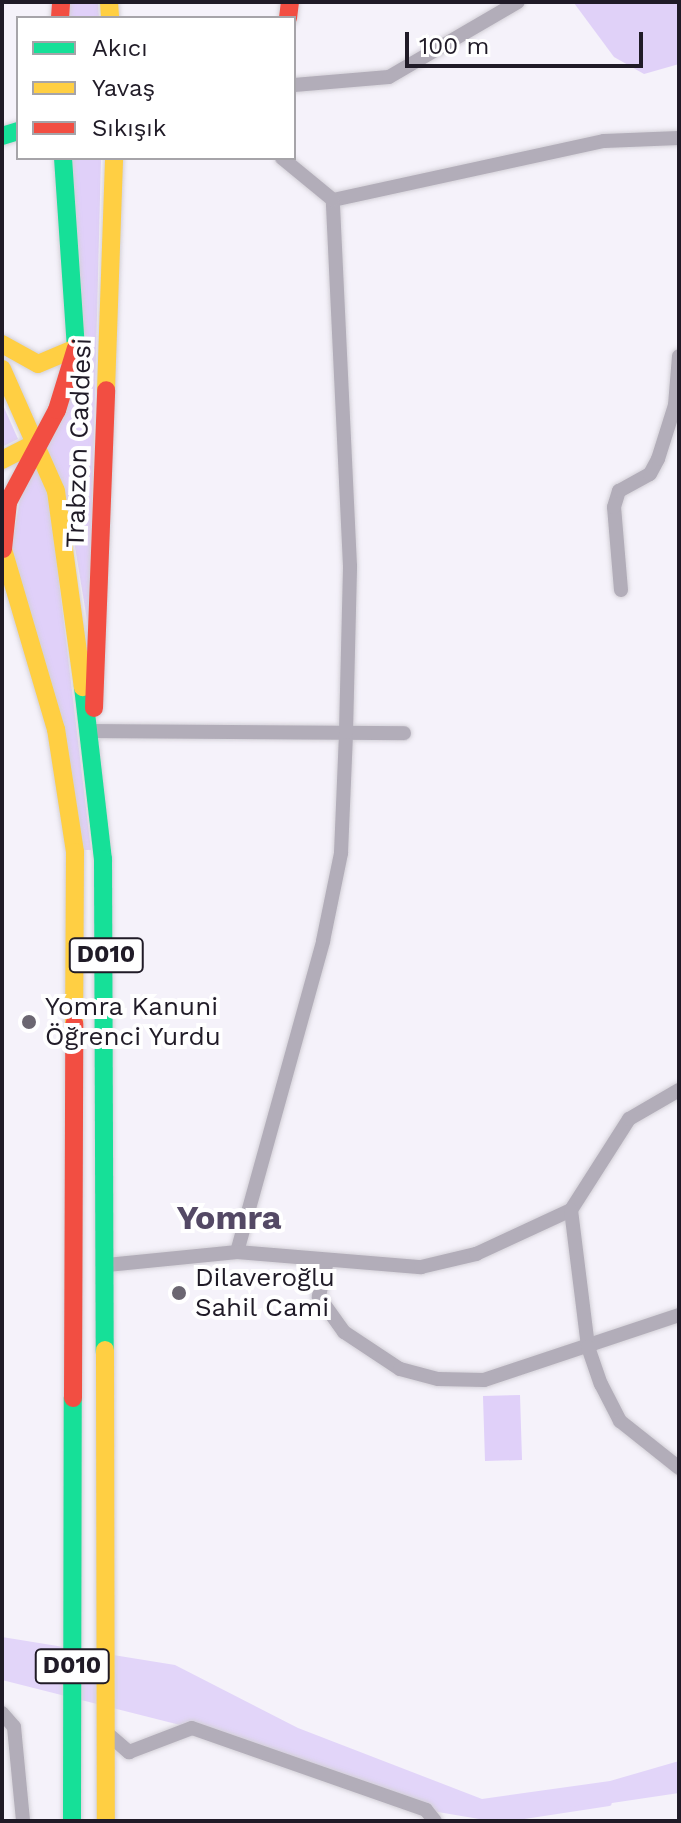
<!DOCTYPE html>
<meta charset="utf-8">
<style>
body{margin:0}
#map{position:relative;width:681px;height:1823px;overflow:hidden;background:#f5f2fa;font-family:"Work Sans",sans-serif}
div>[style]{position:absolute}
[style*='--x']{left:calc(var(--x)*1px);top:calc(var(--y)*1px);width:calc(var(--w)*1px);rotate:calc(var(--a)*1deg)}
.green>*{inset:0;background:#e0d0f9}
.forest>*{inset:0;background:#e0d1f8}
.water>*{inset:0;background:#e2d5f9}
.stream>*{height:5px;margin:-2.5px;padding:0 2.5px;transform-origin:2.5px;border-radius:2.5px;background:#e2d5f9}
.roads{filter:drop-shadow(0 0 2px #d3d0d7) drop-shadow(0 0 2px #d3d0d7)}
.street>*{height:14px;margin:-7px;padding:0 7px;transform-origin:7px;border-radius:7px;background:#b2adb9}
.fast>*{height:18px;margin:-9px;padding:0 9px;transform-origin:9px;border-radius:9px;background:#16e098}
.slow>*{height:18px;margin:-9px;padding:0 9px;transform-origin:9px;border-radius:9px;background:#ffcf43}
.jam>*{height:18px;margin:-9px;padding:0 9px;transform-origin:9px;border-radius:9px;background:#f24e42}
.dots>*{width:22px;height:22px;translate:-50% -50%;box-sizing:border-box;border:4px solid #fff;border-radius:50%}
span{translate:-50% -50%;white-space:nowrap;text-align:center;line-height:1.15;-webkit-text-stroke:8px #fff;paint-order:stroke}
.shield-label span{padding:2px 6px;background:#fff;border:2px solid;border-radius:6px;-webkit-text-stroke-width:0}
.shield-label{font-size:24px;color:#201b27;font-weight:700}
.street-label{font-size:26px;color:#201b27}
.poi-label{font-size:26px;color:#201b27}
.left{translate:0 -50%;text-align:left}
.district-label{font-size:34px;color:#544965;font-weight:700}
.frame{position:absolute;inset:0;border:4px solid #201b27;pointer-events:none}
.legend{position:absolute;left:16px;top:16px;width:280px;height:144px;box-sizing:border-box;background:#fff;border:2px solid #a6a4a9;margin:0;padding:10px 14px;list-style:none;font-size:24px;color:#201b27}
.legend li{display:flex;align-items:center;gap:16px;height:40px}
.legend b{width:40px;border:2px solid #a6a4a9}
.scale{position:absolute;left:405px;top:32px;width:238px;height:36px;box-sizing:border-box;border:4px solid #201b27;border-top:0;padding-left:10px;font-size:24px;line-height:28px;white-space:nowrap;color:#201b27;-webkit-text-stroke:6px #fff;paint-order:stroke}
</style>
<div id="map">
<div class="green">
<i style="clip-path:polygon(68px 2px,98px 2px,99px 18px,68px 18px)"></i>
<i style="clip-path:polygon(69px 158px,101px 158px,89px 632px,70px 517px,46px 445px,74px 391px)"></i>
<i style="clip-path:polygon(2px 403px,18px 439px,2px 447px)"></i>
<i style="clip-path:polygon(38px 458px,50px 506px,91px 850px,83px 850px,11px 550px,20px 499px)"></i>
<i style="clip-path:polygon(520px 1395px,522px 1460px,485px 1461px,483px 1396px)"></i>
</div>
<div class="forest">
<i style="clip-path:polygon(679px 2px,679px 64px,644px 74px,614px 57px,574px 3px)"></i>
</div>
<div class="water">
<i style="clip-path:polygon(2px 1637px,175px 1665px,298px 1728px,482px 1799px,610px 1781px,679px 1761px,679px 1793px,491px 1821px,426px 1810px,192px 1728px,2px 1680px)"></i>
</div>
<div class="stream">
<i style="--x:491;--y:1821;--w:119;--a:-8.7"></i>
</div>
<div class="roads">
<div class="street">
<i style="--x:294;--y:85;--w:95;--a:-4.8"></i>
<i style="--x:389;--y:77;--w:149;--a:-30.2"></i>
<i style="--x:333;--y:200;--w:277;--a:-12.3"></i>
<i style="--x:604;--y:141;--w:75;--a:-2.3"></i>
<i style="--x:621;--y:590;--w:83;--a:-94.8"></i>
<i style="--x:614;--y:507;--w:17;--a:-73"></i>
<i style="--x:619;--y:491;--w:35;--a:-29"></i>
<i style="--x:650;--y:474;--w:17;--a:-62"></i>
<i style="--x:658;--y:459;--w:57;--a:-72.5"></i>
<i style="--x:675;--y:405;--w:49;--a:-85.3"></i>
<i style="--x:93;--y:731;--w:311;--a:0.4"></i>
<i style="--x:571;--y:1210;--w:108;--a:-57.5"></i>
<i style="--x:629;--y:1119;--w:58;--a:-30.1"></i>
<i style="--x:237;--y:1252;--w:323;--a:-74.5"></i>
<i style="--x:323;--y:941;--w:90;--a:-78.4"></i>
<i style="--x:341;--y:853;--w:121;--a:-87.6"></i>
<i style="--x:346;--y:732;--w:166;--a:-88.6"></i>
<i style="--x:350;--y:566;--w:366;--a:-92.7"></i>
<i style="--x:333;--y:200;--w:66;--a:-140.5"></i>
<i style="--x:327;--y:1261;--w:37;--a:103"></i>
<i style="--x:319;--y:1297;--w:43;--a:54.5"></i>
<i style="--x:344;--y:1332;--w:67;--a:33.5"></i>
<i style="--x:400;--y:1369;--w:39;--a:15"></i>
<i style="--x:438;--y:1379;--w:46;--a:1.2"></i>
<i style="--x:484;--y:1380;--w:206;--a:-18.4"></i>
<i style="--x:107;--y:1265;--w:131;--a:-5.7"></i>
<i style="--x:237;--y:1252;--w:185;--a:4.7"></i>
<i style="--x:421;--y:1267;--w:57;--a:-13.3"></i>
<i style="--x:476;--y:1254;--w:105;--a:-24.9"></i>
<i style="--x:571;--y:1210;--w:138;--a:82.9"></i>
<i style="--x:588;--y:1347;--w:39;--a:71"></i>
<i style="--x:601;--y:1384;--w:42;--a:62.8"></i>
<i style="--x:620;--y:1421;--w:75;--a:38.5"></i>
<i style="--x:2;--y:1713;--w:18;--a:49"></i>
<i style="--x:14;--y:1727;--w:94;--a:84.5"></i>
<i style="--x:108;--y:1734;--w:28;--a:41"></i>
<i style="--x:129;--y:1752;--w:67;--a:-20.9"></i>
<i style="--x:192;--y:1728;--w:248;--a:19.3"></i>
<i style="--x:426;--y:1810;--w:14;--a:51"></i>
</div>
<div class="fast">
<i style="--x:2;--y:136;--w:17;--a:-17"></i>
<i style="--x:63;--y:158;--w:190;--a:86.1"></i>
<i style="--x:83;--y:687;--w:173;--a:83.4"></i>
<i style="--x:103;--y:859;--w:491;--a:89.8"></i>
<i style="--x:72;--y:1821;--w:423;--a:-89.9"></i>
</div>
<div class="slow">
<i style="--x:109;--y:2;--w:16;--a:86"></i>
<i style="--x:2;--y:344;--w:41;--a:29.1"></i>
<i style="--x:38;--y:364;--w:41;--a:-22.8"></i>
<i style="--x:2;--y:369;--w:133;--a:66.1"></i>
<i style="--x:56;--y:491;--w:198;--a:82.2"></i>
<i style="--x:106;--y:390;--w:232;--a:-88"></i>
<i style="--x:2;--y:460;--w:38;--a:-27"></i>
<i style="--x:2;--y:546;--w:191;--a:73.6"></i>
<i style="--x:56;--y:729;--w:124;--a:81.2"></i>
<i style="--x:75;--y:852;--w:172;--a:90.3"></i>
<i style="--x:105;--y:1350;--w:471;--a:89.9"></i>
</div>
<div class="jam">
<i style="--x:60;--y:18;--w:16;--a:-86"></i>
<i style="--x:288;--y:18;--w:16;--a:-83"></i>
<i style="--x:3;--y:549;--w:47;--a:-83.9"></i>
<i style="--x:8;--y:502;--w:104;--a:-62"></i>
<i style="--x:57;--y:410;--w:65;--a:-73"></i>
<i style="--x:94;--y:708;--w:318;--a:-87.8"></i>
<i style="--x:73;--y:1398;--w:374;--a:-89.8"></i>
</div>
</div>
<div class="dots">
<i style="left:29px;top:1022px;background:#6b6671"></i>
<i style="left:179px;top:1293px;background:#6b6671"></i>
</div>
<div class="shield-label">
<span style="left:106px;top:955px">D010</span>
<span style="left:72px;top:1666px">D010</span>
</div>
<div class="street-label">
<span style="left:79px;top:443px;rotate:-88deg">Trabzon Caddesi</span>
</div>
<div class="poi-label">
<span class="left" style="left:45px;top:1022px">Yomra Kanuni<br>Öğrenci Yurdu</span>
<span class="left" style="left:195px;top:1293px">Dilaveroğlu<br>Sahil Cami</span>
</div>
<div class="district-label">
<span style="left:229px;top:1218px">Yomra</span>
</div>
<div class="frame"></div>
<ul class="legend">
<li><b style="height:10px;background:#16e098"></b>Akıcı</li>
<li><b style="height:10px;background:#ffcf43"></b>Yavaş</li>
<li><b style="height:10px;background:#f24e42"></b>Sıkışık</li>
</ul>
<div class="scale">100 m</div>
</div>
